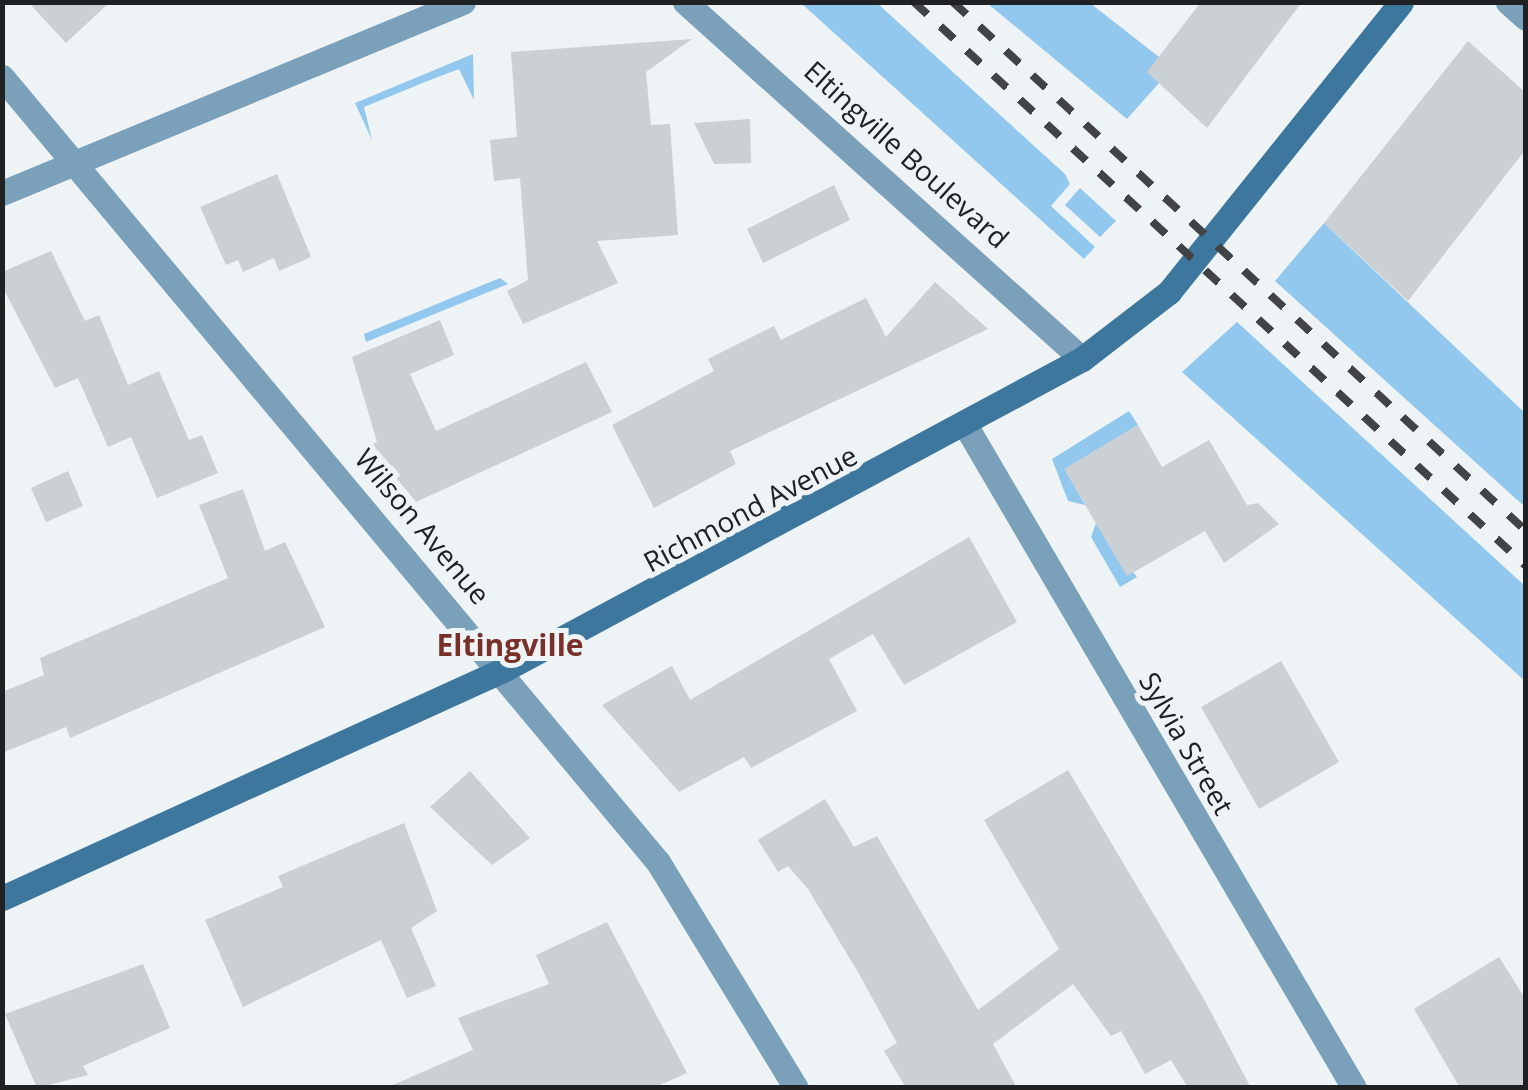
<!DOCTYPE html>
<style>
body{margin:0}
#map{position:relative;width:1528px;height:1090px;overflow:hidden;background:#eef3f6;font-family:"Open Sans",sans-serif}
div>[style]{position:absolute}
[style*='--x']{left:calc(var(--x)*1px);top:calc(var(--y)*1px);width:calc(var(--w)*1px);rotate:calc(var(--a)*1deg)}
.green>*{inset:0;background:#92c8ed}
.building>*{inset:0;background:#cbd0d4}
.minor>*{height:25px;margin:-12.5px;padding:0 12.5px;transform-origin:12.5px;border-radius:12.5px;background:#7ba0ba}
.secondary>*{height:25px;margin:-12.5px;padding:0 12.5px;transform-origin:12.5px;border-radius:12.5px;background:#3d779d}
.rail>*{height:8px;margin-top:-4px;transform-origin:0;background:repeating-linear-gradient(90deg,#414345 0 18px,transparent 0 36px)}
span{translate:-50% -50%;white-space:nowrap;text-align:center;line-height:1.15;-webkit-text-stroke:10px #eef3f6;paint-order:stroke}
.street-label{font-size:28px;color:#202123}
.neighbourhood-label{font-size:30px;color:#773129;font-weight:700}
.frame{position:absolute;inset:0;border:5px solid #202123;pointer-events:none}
</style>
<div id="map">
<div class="green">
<i style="clip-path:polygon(801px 3px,877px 3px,1065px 174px,1070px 184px,1051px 206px,1095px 247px,1084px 259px)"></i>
<i style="clip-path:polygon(987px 3px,1090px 3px,1159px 57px,1159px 83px,1127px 119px)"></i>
<i style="clip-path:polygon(473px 54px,474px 100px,459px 69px,425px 82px,364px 107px,372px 140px,355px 103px)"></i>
<i style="clip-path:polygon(1080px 188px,1116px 221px,1100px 237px,1065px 205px)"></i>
<i style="clip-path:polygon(1324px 223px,1525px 413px,1525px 507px,1275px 281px)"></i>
<i style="clip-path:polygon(500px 278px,508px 284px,366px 342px,364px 334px)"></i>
<i style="clip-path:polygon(1237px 322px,1525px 586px,1525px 681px,1182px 372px)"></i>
<i style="clip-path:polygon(1129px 411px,1138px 425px,1065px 469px,1085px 505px,1068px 501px,1052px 459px)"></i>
<i style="clip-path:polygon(1096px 523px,1137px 577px,1120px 587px,1091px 537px)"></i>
</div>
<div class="building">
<i style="clip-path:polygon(28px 2px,110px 2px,66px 43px)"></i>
<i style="clip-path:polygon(1201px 2px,1302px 2px,1207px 128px,1147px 72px)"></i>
<i style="clip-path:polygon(692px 39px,646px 72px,651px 125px,670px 124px,678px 235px,597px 241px,618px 283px,523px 324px,507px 291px,528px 280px,520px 178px,494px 181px,490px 140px,517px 137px,511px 52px)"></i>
<i style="clip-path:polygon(1468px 41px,1526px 93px,1526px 149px,1408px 301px,1324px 223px)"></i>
<i style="clip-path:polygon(750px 119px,751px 163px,714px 164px,694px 123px)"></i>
<i style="clip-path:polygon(277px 174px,311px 257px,279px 271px,274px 258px,243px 272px,238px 260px,226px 265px,200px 207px)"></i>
<i style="clip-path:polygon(834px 185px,850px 220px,763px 263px,747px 229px)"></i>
<i style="clip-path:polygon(51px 251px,85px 321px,99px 315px,128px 385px,159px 371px,189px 440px,202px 435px,218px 473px,157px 498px,131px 437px,108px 447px,78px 378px,55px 388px,2px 286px,2px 272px)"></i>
<i style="clip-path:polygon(935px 282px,988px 329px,730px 451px,736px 464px,654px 508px,612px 425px,714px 371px,708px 359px,774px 326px,781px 340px,866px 298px,886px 337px)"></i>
<i style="clip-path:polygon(440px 320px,454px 355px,410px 374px,436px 431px,586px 362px,612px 412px,416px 502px,370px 446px,377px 442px,352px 357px)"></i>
<i style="clip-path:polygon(1138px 425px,1162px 467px,1209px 440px,1247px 505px,1258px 503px,1279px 524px,1224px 563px,1205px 531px,1127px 576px,1064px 469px)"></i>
<i style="clip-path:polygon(68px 471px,83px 506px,46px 522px,31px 488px)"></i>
<i style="clip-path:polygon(243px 489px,265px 551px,285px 542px,325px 627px,70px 738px,66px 727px,2px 753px,2px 692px,44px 675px,40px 658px,228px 578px,199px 505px)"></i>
<i style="clip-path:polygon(969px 537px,1017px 622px,904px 685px,873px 634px,829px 659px,857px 711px,751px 768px,744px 757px,679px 792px,602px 705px,672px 666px,690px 700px)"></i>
<i style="clip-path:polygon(1281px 661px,1339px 762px,1259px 809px,1201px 707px)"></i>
<i style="clip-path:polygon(1068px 770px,1204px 999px,1251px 1088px,1188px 1088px,1171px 1060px,1145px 1074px,1121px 1031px,1111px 1036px,1073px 984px,993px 1044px,1017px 1088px,906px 1088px,884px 1051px,897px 1043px,859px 974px,808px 889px,788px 866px,778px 872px,758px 840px,825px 799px,854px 847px,877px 836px,978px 1010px,1059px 949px,984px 820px)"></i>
<i style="clip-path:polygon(470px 771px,530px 838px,492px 865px,430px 807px)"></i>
<i style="clip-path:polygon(404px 823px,437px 911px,411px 928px,436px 986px,407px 998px,381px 940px,243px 1007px,205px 920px,283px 887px,278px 876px)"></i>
<i style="clip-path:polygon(607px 922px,687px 1073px,653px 1088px,386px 1088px,473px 1050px,458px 1018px,549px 984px,536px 955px)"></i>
<i style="clip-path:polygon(1499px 957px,1526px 1000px,1526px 1088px,1460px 1088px,1414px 1009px)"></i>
<i style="clip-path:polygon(143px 964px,170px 1028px,83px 1066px,88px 1075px,37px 1088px,5px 1014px)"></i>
</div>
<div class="minor">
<i style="--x:685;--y:2;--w:534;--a:41.96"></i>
<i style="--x:1508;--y:2;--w:24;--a:42"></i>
<i style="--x:2;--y:77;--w:1023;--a:50.12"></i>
<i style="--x:658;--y:862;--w:265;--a:58.6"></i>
<i style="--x:2;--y:193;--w:499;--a:-22.5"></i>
<i style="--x:967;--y:428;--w:765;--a:59.61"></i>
</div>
<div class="secondary">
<i style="--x:2;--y:898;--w:553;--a:-24.48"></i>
<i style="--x:505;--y:669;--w:655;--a:-28.25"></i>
<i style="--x:1082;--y:359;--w:110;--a:-37.6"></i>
<i style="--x:1169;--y:292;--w:371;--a:-51.3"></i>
</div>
<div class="rail">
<i style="--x:914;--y:2;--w:832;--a:42.66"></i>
<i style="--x:953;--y:2;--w:780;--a:42.71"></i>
</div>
<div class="street-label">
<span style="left:907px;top:154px;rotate:42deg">Eltingville Boulevard</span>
<span style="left:750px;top:508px;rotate:-28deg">Richmond Avenue</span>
<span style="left:423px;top:526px;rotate:50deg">Wilson Avenue</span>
<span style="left:1187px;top:743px;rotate:60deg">Sylvia Street</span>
</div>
<div class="neighbourhood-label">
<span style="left:510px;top:645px">Eltingville</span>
</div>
<div class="frame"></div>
</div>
